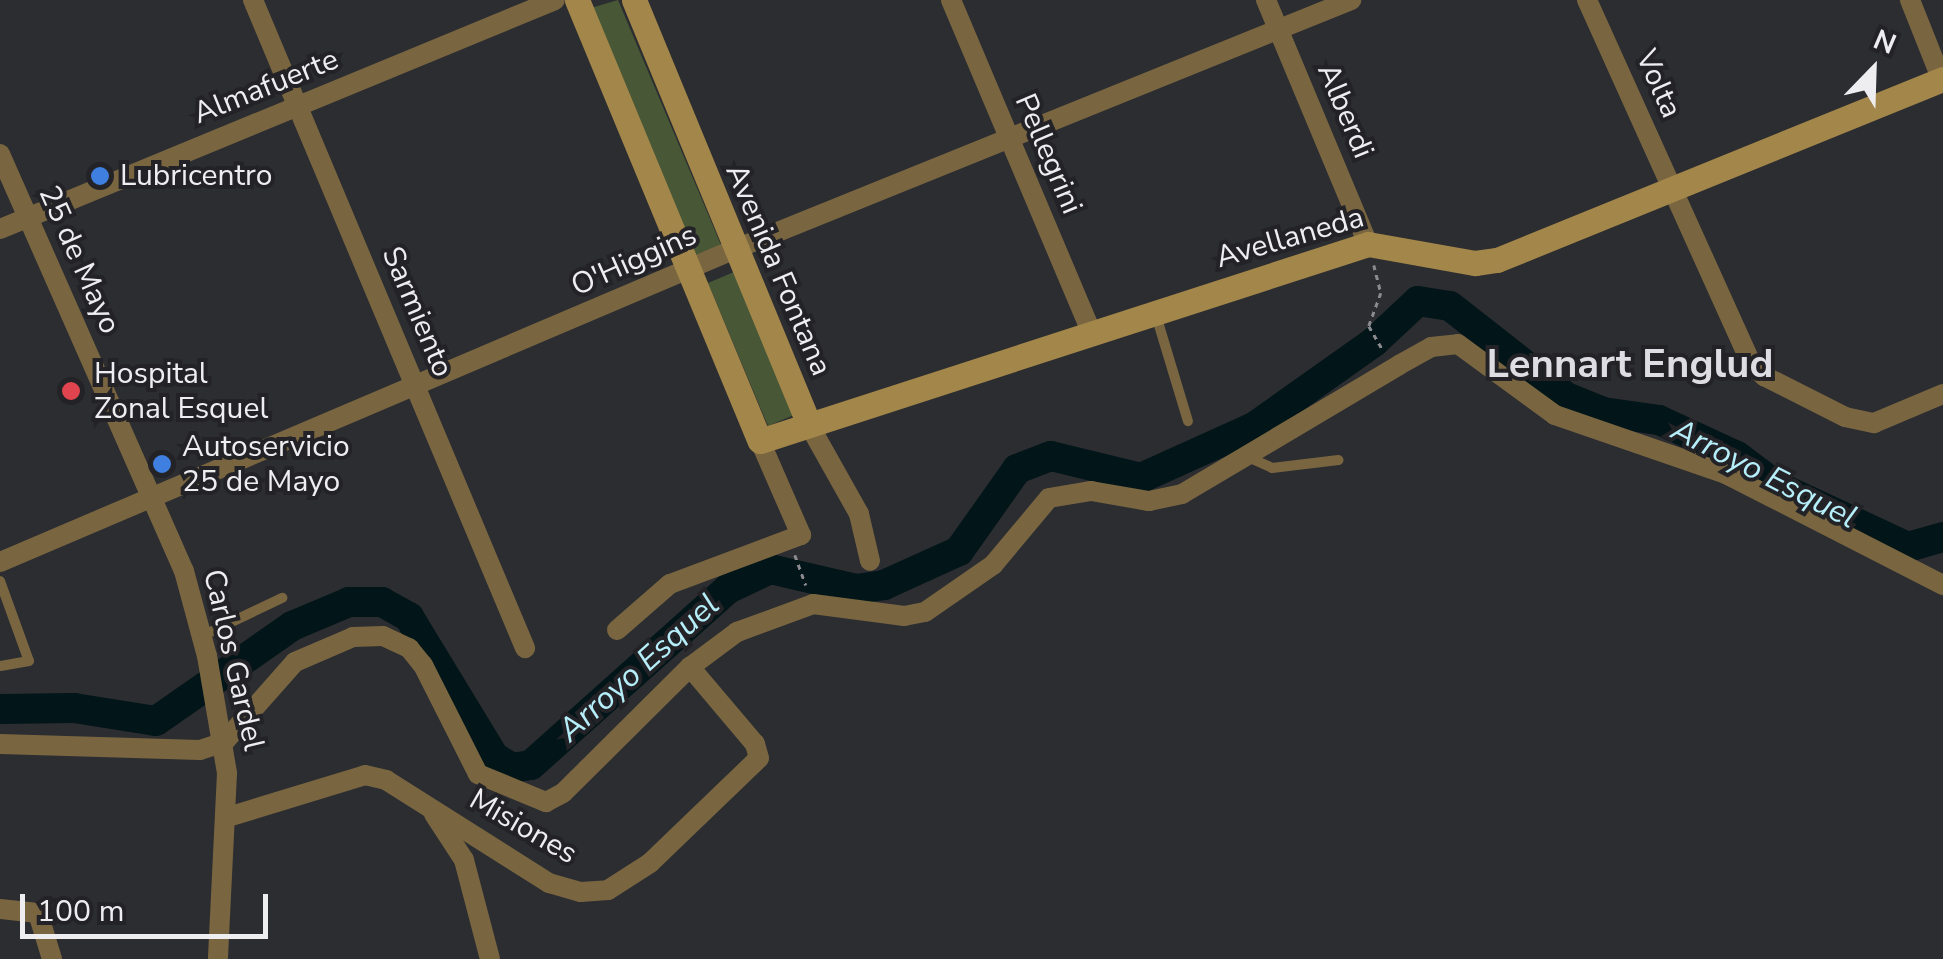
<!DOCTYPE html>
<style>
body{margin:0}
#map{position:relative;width:1943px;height:959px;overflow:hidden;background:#2c2d31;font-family:"Nunito Sans",sans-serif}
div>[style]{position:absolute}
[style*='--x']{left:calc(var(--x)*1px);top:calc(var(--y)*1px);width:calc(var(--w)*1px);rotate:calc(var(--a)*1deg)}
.green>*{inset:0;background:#485836}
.river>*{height:30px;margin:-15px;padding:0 15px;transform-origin:15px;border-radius:15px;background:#021518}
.path>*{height:2.5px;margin-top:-1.25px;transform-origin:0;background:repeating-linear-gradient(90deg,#8b8b8f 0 5px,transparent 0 10px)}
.lane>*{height:10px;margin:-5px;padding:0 5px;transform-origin:5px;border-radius:5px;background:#796641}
.street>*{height:20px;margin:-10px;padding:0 10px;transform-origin:10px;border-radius:10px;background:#796641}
.secondary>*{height:25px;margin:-12.5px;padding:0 12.5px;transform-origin:12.5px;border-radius:12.5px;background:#a38649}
.dots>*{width:28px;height:28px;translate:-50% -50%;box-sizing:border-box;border:5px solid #232327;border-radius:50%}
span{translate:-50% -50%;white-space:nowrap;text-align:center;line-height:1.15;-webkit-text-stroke:8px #232327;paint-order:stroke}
.street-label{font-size:30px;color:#eeeef1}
.poi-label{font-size:30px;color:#eeeef1}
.left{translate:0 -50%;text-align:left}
.water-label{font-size:32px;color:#b6eef9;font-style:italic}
.district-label{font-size:40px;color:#dddde3;font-weight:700}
.north{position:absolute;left:1823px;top:20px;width:100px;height:100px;-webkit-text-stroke:8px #232327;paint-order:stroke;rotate:23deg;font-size:28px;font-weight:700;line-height:40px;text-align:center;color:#eeeef1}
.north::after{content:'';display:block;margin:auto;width:35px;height:45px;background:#eeeef1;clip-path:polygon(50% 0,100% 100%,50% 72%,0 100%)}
.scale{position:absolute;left:20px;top:894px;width:248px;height:45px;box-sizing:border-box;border:5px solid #eeeef1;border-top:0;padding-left:12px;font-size:30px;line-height:35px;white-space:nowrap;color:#eeeef1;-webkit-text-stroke:8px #232327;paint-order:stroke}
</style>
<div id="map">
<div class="green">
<i style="clip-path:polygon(618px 0,721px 245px,695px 256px,591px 8px)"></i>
<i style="clip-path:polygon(734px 272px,794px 415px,768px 426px,708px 283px)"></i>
</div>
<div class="river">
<i style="--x:0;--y:709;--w:74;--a:-0.8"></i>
<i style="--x:74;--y:708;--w:83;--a:9"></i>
<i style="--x:156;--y:721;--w:166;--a:-34.9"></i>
<i style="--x:292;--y:626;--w:62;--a:-22.8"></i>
<i style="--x:349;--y:602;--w:33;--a:0"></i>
<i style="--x:382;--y:602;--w:31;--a:29"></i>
<i style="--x:409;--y:617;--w:164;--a:58.7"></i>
<i style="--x:494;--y:757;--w:21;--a:31"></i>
<i style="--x:512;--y:768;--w:19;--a:-9"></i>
<i style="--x:531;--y:765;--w:264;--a:-41.8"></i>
<i style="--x:728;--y:589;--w:47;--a:-25.5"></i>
<i style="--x:770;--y:569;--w:88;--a:13.1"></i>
<i style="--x:856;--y:589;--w:28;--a:-8"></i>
<i style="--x:884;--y:585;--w:82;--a:-24.4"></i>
<i style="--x:959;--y:551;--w:100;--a:-54.7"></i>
<i style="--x:1017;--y:469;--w:36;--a:-21"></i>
<i style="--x:1051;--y:456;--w:93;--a:13.7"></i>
<i style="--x:1141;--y:478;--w:124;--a:-24.3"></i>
<i style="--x:1254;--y:427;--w:147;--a:-35.3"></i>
<i style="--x:1374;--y:342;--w:60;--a:-43"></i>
<i style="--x:1418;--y:301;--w:32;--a:9"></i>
<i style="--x:1450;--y:306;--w:147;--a:38.1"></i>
<i style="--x:1566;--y:397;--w:40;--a:22"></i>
<i style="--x:1603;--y:412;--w:57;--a:8.1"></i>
<i style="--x:1659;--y:420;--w:86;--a:24.8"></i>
<i style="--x:1737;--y:456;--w:50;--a:36.9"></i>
<i style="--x:1777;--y:486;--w:145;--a:25"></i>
<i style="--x:1908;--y:547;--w:36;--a:-16"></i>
</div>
<div class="path">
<i style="--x:1374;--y:265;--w:29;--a:76"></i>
<i style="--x:1381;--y:293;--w:35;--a:110"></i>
<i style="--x:1369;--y:326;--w:28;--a:60"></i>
<i style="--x:795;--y:555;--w:32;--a:70"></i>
</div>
<div class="lane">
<i style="--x:1155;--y:312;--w:114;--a:73.2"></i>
<i style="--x:1250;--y:458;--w:24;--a:24"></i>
<i style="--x:1272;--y:468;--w:67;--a:-6.8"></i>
<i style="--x:0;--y:581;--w:85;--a:70.1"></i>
<i style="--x:29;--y:661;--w:29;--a:170"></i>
<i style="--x:202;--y:636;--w:89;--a:-25.4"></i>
</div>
<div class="street">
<i style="--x:253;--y:0;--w:703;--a:67.23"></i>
<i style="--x:951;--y:0;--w:360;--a:67.1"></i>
<i style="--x:1266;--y:0;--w:264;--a:67.3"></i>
<i style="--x:1587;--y:0;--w:396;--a:65.7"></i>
<i style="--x:1750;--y:361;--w:21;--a:47"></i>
<i style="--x:1764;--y:376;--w:91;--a:26.8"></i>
<i style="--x:1845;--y:417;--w:30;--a:12"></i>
<i style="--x:1874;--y:423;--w:75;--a:-22.8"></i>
<i style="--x:1910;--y:0;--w:89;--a:68.3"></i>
<i style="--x:0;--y:154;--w:456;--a:66.2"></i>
<i style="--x:184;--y:571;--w:88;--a:74.9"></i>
<i style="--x:207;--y:656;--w:119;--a:80.3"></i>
<i style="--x:227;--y:773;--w:186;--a:92.8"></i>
<i style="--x:0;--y:229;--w:600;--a:-22.42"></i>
<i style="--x:808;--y:423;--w:104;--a:60.7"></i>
<i style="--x:859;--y:514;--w:48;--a:76.8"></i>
<i style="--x:0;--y:562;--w:797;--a:-23.06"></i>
<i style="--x:733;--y:250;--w:667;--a:-22.02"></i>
<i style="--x:617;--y:630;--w:70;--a:-41"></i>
<i style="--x:670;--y:584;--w:140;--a:-20.5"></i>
<i style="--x:801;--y:535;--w:103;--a:-113.6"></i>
<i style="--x:0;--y:744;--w:200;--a:1.7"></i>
<i style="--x:200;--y:750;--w:25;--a:-18"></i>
<i style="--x:224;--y:742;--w:107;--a:-48.4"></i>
<i style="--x:295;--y:662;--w:63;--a:-23.3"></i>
<i style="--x:353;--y:637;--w:30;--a:-2"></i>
<i style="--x:383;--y:636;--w:29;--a:25"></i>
<i style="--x:409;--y:648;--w:22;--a:51"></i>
<i style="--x:423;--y:665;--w:122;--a:63.2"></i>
<i style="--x:478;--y:774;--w:74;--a:22.4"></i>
<i style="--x:546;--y:802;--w:19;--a:-28"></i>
<i style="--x:563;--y:793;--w:179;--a:-44.8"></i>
<i style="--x:690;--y:667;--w:59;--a:-36.7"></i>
<i style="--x:737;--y:632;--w:81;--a:-20.2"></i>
<i style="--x:813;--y:604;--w:92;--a:7.5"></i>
<i style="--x:904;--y:616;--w:21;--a:-11"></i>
<i style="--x:925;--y:612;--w:83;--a:-34.7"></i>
<i style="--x:993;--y:565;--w:87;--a:-50.1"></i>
<i style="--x:1049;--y:498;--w:43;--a:-9.5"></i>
<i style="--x:1091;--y:491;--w:59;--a:9.8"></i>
<i style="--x:1149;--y:501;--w:34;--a:-12"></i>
<i style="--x:1182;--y:494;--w:252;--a:-30.7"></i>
<i style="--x:1399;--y:365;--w:37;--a:-29"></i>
<i style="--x:1431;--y:347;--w:27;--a:-6"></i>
<i style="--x:1458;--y:344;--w:120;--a:36.2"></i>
<i style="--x:1555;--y:415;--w:181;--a:19"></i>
<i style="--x:1726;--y:474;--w:244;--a:27.1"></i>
<i style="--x:434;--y:814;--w:55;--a:56.9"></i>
<i style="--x:464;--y:860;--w:102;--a:75.3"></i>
<i style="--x:228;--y:817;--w:143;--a:-17"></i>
<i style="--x:365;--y:775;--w:22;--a:13"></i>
<i style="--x:386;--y:780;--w:193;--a:32.3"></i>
<i style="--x:549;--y:883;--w:33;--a:16"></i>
<i style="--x:581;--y:892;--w:27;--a:-4"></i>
<i style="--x:608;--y:890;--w:50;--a:-32.7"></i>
<i style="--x:650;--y:863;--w:151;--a:-43.9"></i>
<i style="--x:759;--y:758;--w:15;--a:-106"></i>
<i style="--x:755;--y:744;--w:101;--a:-130.2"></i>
<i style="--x:0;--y:909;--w:38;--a:6"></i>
<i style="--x:38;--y:913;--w:48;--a:73.1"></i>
</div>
<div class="secondary">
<i style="--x:577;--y:0;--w:477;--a:67.5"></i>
<i style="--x:760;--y:441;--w:639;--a:-17.95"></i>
<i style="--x:1368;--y:244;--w:109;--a:10.1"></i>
<i style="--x:1475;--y:263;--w:22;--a:-8"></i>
<i style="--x:1497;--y:260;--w:481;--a:-22.1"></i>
<i style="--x:634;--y:0;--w:457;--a:67.6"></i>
</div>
<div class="dots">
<i style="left:100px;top:176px;background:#3f7fe0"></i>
<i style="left:71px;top:391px;background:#e0444e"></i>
<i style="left:162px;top:464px;background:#3f7fe0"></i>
</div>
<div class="street-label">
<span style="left:1658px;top:84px;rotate:66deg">Volta</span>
<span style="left:266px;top:87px;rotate:-22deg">Almafuerte</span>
<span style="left:1345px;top:111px;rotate:67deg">Alberdi</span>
<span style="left:1048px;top:154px;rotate:67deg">Pellegrini</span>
<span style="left:1290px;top:238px;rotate:-16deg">Avellaneda</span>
<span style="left:79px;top:260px;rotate:66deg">25 de Mayo</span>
<span style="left:634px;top:261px;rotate:-24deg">O'Higgins</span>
<span style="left:778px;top:270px;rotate:67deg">Avenida Fontana</span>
<span style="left:417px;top:312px;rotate:67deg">Sarmiento</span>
<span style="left:233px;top:660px;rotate:77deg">Carlos Gardel</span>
<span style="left:523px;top:827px;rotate:30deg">Misiones</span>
</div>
<div class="poi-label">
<span class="left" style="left:120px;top:176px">Lubricentro</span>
<span class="left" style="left:94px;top:391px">Hospital<br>Zonal Esquel</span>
<span class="left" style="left:182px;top:464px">Autoservicio<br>25 de Mayo</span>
</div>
<div class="water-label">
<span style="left:1764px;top:474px;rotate:27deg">Arroyo Esquel</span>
<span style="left:639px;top:668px;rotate:-42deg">Arroyo Esquel</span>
</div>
<div class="district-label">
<span style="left:1630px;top:364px">Lennart Englud</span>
</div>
<div class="north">N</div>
<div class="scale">100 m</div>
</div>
